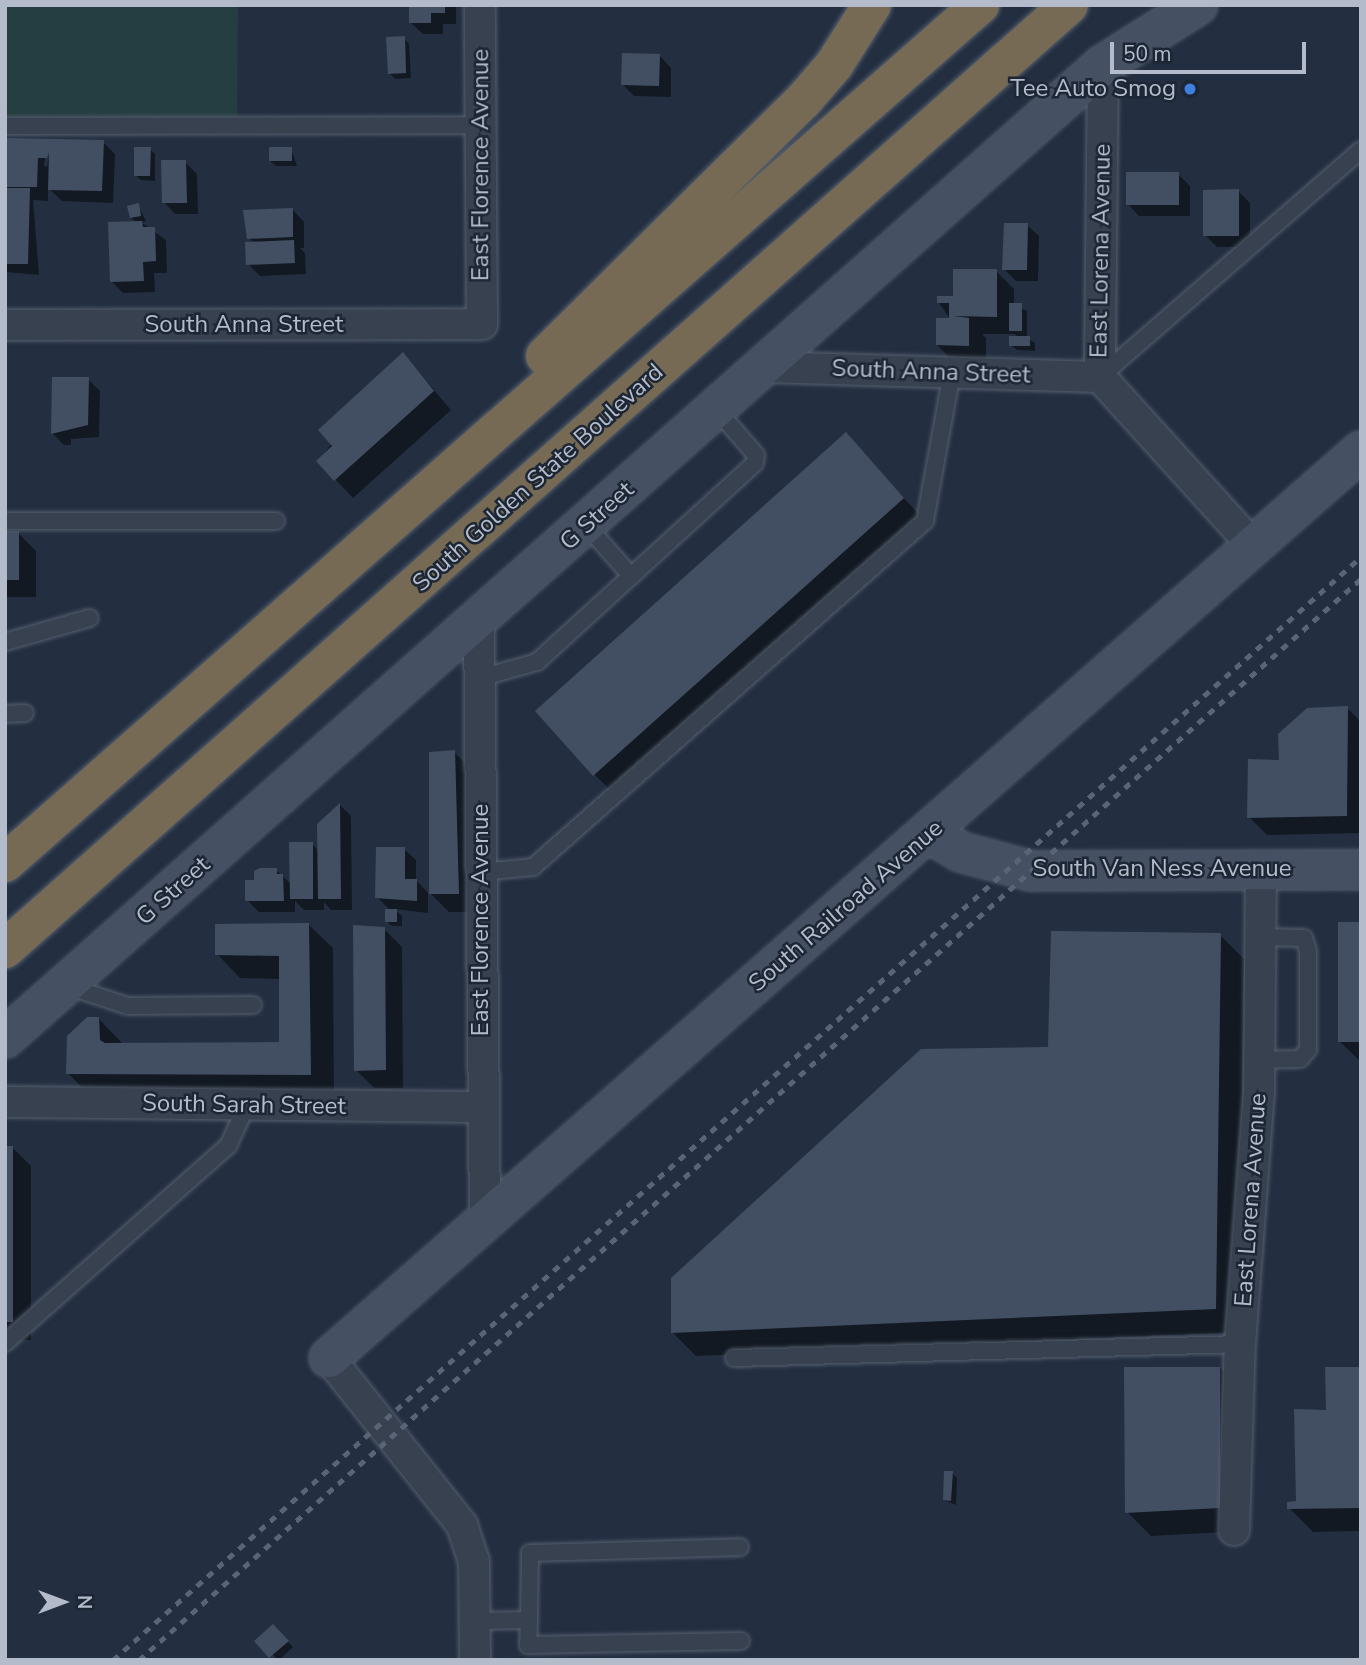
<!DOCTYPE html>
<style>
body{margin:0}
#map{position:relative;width:1366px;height:1665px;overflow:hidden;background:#232f41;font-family:"Nunito Sans",sans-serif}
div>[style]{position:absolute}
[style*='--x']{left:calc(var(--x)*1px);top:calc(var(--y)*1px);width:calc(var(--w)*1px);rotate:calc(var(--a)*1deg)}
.green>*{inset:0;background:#253e41}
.shadow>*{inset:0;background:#0007}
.building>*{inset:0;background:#424f63}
.roads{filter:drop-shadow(0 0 2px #555f6e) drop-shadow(0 0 2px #555f6e)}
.lane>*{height:16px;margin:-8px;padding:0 8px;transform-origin:8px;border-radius:8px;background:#374150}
.street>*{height:30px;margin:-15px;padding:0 15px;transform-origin:15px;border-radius:15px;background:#374150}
.secondary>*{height:38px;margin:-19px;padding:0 19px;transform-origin:19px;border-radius:19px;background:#455063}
.highway>*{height:38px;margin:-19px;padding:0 19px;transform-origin:19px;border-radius:19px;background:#776a54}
.rail>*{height:5px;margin-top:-2.5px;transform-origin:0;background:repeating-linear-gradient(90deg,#596577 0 7px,transparent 0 14px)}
.dots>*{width:19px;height:19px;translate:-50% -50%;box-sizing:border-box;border:4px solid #1c2635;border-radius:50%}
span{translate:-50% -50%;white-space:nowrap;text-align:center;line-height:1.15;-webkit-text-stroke:5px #1c2635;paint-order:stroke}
.poi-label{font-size:24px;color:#b4bccb}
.right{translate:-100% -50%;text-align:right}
.street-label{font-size:24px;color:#b4bccb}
.frame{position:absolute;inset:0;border:7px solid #b4bccb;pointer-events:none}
.north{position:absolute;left:28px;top:1567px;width:70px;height:70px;-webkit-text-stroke:5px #1c2635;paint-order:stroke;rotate:90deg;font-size:19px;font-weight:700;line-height:28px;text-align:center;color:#b4bccb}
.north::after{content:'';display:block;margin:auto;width:24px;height:32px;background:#b4bccb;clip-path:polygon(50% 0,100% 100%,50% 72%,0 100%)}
.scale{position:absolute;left:1110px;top:42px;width:196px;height:32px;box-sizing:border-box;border:4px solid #b4bccb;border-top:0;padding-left:9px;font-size:21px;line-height:24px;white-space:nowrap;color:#b4bccb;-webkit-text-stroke:5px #1c2635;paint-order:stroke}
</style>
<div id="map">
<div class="green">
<i style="clip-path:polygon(5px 5px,238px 5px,237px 116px,5px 117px)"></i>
</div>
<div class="shadow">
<i style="clip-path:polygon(411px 5px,456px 5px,456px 24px,443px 24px,443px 34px,423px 34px,411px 23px)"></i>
<i style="clip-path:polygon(404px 38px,409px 44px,411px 78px,395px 79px,389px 73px)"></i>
<i style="clip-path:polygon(660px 56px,671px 68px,671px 97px,634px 96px,623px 85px)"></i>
<i style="clip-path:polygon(evenodd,5px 140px,103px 142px,115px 154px,113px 203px,62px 201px,48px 188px,48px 201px,33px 200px,39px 275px,5px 272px,5px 140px,47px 143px,51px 143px,47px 167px,44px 166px,47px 143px)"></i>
<i style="clip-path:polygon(291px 148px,297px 166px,276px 166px,270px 161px)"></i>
<i style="clip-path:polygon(150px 149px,155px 154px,155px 181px,141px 180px,135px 175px)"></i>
<i style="clip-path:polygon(185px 162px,197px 174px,198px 214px,175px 214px,164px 202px)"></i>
<i style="clip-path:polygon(1178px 174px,1190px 186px,1190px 216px,1139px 216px,1128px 204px)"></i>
<i style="clip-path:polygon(1238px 191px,1250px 203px,1250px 247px,1217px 247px,1205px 235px)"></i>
<i style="clip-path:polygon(138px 205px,146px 221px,141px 222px,166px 240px,167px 273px,154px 273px,155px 292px,123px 293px,111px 281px,137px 223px,131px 218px)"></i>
<i style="clip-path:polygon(293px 210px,304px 222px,304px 248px,300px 248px,305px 253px,306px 274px,260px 276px,248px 264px,254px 243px,249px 238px)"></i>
<i style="clip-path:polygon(1027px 225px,1039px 236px,1038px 281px,1016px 281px,1004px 269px)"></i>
<i style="clip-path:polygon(996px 271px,1014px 289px,1014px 305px,1027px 311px,1027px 338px,1035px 343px,1035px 351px,1017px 350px,1011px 345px,1018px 338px,1015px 334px,982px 334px,986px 338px,986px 363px,955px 363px,937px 345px,951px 320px,939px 303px)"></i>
<i style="clip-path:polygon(403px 354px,451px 410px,353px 498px,318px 461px)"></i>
<i style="clip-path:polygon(88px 379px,100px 391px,99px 437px,71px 439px,71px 445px,64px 445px,52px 433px)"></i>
<i style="clip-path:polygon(846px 435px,926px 522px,618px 798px,594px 774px)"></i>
<i style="clip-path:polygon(5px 533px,18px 533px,36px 551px,36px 597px,5px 597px)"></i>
<i style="clip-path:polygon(1347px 708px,1361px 722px,1361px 833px,1267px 835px,1249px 817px,1281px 762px)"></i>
<i style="clip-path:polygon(454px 752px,472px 770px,476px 912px,449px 912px,431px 894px)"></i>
<i style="clip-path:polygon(340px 805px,351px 816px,352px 910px,331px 910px,324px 902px,324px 910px,304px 910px,295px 901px,295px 912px,259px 912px,247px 900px,256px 882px,276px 870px,292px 885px,291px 844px,312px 844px,319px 851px)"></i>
<i style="clip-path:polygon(404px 849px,416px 860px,416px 880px,428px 893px,428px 913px,394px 909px,402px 916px,402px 926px,392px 926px,386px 921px,391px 911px,377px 897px)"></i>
<i style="clip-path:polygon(1361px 924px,1361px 1062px,1339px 1041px)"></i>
<i style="clip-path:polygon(309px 925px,333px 948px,334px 1098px,91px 1097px,68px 1073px,99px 1019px,122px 1043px,280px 1044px,280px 979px,240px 978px,217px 954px)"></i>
<i style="clip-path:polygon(384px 929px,402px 947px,403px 1088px,374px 1088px,356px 1070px)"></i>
<i style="clip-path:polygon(1220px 935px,1244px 959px,1239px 1332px,696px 1356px,672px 1332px)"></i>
<i style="clip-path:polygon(5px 1148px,13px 1148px,31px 1166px,31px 1340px,12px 1340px,5px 1333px)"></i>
<i style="clip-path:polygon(1220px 1368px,1244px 1392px,1244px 1531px,1151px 1536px,1127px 1512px)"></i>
<i style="clip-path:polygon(1361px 1369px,1361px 1531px,1313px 1532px,1289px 1508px,1298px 1503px,1327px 1412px)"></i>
<i style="clip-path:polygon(952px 1473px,957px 1478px,956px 1505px,944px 1500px)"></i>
<i style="clip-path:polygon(273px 1626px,293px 1647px,279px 1660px,257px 1642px)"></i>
</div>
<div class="building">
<i style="clip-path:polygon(409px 5px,445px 5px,445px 13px,431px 13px,431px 23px,409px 23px)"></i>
<i style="clip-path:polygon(405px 36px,406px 73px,388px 74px,386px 37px)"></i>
<i style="clip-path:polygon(622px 53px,660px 54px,659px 86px,621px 85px)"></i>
<i style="clip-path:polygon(5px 138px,104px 140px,102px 191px,48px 190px,49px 152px,47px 158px,38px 158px,37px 187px,5px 187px)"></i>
<i style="clip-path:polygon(134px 147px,151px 147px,150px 176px,134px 176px)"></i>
<i style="clip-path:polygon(269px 147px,292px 147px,292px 161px,269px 161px)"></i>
<i style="clip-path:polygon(161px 160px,186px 160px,187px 203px,162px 203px)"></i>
<i style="clip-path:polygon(1126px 172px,1179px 172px,1179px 205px,1126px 205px)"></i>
<i style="clip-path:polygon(5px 188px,30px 188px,28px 264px,5px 264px)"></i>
<i style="clip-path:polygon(1239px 189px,1239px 236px,1203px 236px,1203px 190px)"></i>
<i style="clip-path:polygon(139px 203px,141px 216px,130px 218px,127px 206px)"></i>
<i style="clip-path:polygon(293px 208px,293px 237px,247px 239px,243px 210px)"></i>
<i style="clip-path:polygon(142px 221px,143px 227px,155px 227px,156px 261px,143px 262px,144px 281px,110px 282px,108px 222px)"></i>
<i style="clip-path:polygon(1004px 223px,1028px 223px,1027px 270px,1002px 270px)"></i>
<i style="clip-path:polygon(294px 240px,295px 263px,246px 265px,245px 242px)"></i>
<i style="clip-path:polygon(953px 269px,997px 269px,997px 317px,954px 316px,969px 318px,969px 346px,936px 345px,936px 318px,949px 318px,949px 303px,937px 303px,937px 296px,953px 296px)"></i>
<i style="clip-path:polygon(1009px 303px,1022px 303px,1022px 331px,1009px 331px)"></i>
<i style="clip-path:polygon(1009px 336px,1030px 336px,1030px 346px,1009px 346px)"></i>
<i style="clip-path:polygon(403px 352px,434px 391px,334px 481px,316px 461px,332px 446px,318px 430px)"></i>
<i style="clip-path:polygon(52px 377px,89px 377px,88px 425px,51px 434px)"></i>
<i style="clip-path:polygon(846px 432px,904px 498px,593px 776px,535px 711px)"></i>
<i style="clip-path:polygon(5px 531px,19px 531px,19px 580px,5px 580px)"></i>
<i style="clip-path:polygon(1348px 706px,1347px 816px,1247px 818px,1248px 759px,1279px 760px,1278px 734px,1307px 708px)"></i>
<i style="clip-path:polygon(455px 750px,459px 894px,429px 894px,429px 752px)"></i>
<i style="clip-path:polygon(340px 803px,341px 899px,318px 899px,317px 824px)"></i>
<i style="clip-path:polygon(289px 842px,313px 842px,313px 899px,290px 899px)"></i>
<i style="clip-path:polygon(376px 847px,405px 847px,405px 879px,417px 879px,417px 901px,375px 898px)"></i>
<i style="clip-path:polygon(260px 868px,277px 868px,277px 874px,283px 874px,284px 901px,245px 901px,245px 880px,254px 880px,254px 871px)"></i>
<i style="clip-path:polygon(385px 909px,397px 909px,397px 922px,385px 922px)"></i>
<i style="clip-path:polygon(1338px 922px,1361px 922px,1361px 1042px,1338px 1042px)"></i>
<i style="clip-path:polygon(309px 923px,311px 1075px,66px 1074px,67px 1036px,87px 1017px,99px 1017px,100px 1040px,105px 1043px,279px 1042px,279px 956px,215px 955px,215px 924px)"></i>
<i style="clip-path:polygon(353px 925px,385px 927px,386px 1070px,354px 1071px)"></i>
<i style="clip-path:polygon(1051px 931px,1221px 933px,1216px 1309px,671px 1333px,671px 1278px,921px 1049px,1048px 1047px)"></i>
<i style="clip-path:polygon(5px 1146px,13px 1146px,13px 1322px,5px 1322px)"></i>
<i style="clip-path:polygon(1124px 1367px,1220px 1367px,1220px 1508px,1125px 1513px)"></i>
<i style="clip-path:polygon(1325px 1367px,1361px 1367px,1361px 1508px,1287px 1509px,1287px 1502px,1296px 1501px,1294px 1409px,1326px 1410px)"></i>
<i style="clip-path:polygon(944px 1471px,953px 1471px,951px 1501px,943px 1500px)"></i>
<i style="clip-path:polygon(273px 1624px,289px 1641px,269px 1658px,254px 1641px)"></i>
</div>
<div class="roads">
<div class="lane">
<i style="--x:5;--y:126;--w:476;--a:-0.1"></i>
<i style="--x:1101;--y:376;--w:344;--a:-41"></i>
<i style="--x:5;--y:521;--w:271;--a:0"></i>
<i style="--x:587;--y:526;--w:67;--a:48.7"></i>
<i style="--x:5;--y:642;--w:88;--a:-15.8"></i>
<i style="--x:480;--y:678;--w:59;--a:-15.7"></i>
<i style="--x:537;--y:662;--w:295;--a:-42.4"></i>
<i style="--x:755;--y:463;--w:8;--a:-83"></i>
<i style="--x:756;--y:455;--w:61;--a:-131"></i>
<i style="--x:5;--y:714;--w:20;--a:-3"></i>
<i style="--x:481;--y:872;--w:52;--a:-5.5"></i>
<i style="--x:533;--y:867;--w:523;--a:-41.43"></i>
<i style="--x:925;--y:521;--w:150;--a:-79.7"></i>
<i style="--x:1260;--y:937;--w:44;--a:1.3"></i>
<i style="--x:1304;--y:938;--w:14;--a:73"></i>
<i style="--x:1308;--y:951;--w:99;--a:90"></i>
<i style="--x:1308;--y:1050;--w:12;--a:132"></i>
<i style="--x:1300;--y:1059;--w:40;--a:178.6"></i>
<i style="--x:67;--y:986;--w:64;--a:18.2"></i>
<i style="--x:128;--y:1006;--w:125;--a:-0.5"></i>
<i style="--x:5;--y:1343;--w:298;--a:-41.5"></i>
<i style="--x:228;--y:1146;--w:45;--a:-65.1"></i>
<i style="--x:734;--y:1358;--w:506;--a:-1.58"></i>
<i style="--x:529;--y:1620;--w:25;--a:92"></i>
<i style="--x:528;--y:1645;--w:213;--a:-1.1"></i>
<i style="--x:475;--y:1621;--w:54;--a:-1.1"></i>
<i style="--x:529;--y:1620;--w:67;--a:-89.1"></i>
<i style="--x:530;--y:1553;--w:210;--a:-1.6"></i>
</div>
<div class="street">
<i style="--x:1103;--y:65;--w:312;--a:90.6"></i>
<i style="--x:1100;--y:377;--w:228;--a:47.8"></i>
<i style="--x:5;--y:325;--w:477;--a:-0.1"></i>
<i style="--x:482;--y:324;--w:319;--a:-90.4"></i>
<i style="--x:763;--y:367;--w:337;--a:1.7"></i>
<i style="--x:479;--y:618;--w:603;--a:89.43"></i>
<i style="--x:5;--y:1102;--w:477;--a:0.6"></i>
<i style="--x:329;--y:1358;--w:213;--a:51.5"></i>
<i style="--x:462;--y:1525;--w:38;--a:72"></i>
<i style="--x:474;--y:1561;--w:99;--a:89.4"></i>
<i style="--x:1234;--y:1530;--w:186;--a:-88.2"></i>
<i style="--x:1240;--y:1344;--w:252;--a:-85.7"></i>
<i style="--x:1259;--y:1093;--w:223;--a:-89.5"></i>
</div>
<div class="secondary">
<i style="--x:929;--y:833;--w:37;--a:31"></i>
<i style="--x:961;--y:852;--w:73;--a:15.2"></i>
<i style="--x:1031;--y:871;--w:330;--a:-0.2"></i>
<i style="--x:5;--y:1038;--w:1467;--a:-41.55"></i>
<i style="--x:1103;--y:65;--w:112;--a:-32.3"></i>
<i style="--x:329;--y:1358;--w:1374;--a:-41.31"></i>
</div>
<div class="highway">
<i style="--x:545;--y:356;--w:363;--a:-44.7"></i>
<i style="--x:803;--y:101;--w:48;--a:-49.3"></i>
<i style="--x:834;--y:65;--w:71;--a:-57.7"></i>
<i style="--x:5;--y:863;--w:1299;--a:-41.35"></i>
<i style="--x:5;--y:949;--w:1422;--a:-41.58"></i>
</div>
</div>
<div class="rail">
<i style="--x:113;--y:1660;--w:1666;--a:-41.47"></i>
<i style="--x:139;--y:1660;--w:1632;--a:-41.5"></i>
</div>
<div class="dots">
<i style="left:1190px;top:89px;background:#3f7fe0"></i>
</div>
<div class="poi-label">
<span class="right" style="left:1176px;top:89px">Tee Auto Smog</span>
</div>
<div class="street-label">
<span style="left:481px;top:165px;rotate:-90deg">East Florence Avenue</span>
<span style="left:1101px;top:251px;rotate:-89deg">East Lorena Avenue</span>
<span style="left:244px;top:325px">South Anna Street</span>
<span style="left:931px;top:372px;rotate:2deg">South Anna Street</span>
<span style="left:538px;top:478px;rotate:-42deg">South Golden State Boulevard</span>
<span style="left:597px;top:516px;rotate:-42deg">G Street</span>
<span style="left:1162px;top:869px">South Van Ness Avenue</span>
<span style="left:173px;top:891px;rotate:-42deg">G Street</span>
<span style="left:846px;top:906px;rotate:-41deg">South Railroad Avenue</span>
<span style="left:481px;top:920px;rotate:-90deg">East Florence Avenue</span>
<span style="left:244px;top:1105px;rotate:1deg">South Sarah Street</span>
<span style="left:1251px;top:1200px;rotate:-86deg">East Lorena Avenue</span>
</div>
<div class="frame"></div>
<div class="north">N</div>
<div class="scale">50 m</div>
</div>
